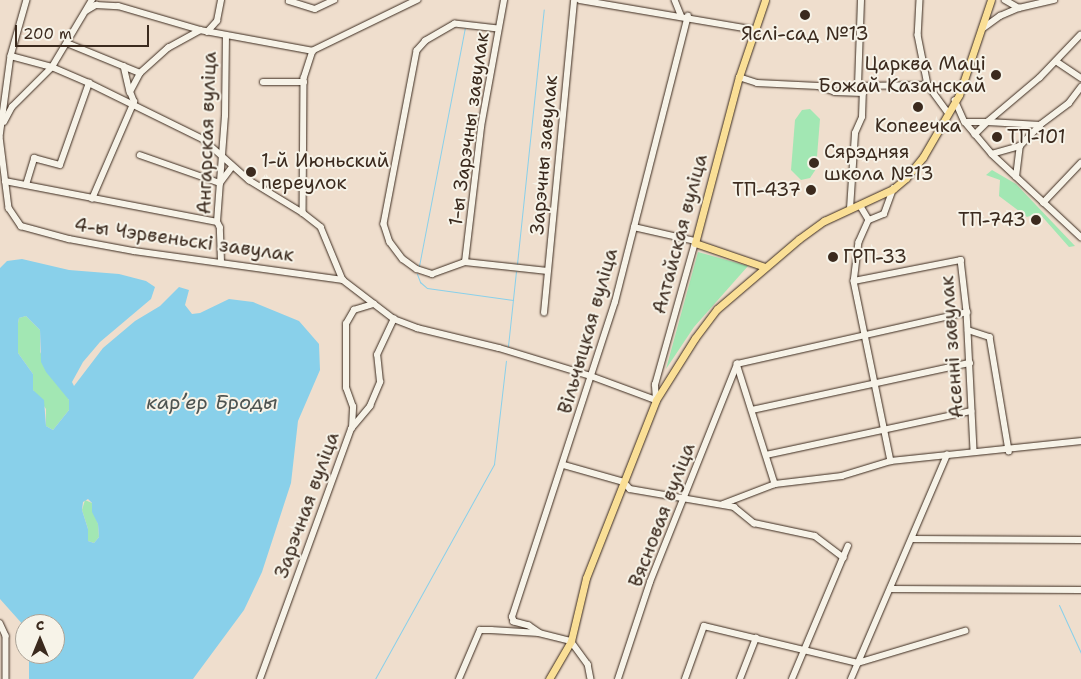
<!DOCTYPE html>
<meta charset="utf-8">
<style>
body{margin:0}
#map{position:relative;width:1081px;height:679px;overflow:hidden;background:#efdecd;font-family:"Shantell Sans",sans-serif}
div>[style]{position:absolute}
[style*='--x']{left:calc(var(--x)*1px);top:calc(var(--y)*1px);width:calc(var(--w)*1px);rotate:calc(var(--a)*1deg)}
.green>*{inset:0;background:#a2e7b3}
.water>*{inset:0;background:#89d0ea}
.stream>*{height:1px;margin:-0.5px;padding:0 0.5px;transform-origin:0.5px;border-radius:0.5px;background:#89d0ea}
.roads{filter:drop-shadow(0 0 1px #3b2a1e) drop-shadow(0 0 1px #3b2a1e)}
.minor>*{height:5.5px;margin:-2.75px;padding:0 2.75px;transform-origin:2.75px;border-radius:2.75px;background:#f7f3e8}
.major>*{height:7px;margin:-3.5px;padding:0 3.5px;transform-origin:3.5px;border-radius:3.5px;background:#fadf96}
.dots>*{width:14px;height:14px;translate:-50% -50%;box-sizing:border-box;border:2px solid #f7f3e8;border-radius:50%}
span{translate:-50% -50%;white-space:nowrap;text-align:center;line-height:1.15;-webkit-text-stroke:4px #f7f3e8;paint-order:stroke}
.poi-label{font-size:19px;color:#3b2a1e}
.right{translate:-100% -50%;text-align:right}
.left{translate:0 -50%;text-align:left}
.street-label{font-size:19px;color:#3b2a1e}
.water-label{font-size:20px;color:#4e5451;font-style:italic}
.north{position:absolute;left:15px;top:614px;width:50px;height:50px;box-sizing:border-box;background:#f7f3e8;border:1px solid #aca397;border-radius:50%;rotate:0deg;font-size:14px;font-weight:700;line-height:20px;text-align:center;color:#3b2a1e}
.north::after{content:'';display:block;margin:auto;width:18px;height:22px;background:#3b2a1e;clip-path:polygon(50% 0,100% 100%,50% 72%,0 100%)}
.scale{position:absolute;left:15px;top:25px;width:134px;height:22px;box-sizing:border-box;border:2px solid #3b2a1e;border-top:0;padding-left:6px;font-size:15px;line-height:18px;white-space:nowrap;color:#3b2a1e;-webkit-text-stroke:4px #f7f3e8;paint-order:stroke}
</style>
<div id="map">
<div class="green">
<i style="clip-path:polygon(810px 109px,820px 119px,816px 169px,810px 178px,801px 180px,791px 170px,795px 120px,802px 110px)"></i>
<i style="clip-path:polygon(992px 170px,1016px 184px,1075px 246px,1069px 247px,1039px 213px,1027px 217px,999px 196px,1000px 180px,986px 175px)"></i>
<i style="clip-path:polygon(698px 252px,748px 266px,694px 327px,666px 369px)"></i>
<i style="clip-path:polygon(26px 316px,40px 330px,40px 352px,69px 400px,69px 410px,53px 430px,46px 426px,46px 409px,33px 390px,33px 374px,18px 353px,18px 323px,19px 318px)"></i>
<i style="clip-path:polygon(85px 500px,92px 503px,98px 524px,99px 537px,94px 543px,88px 541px,88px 529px,82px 510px)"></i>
</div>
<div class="water">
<i style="clip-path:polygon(evenodd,22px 259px,69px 270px,119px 274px,146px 281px,155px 287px,151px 299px,100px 342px,83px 362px,72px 382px,74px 386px,103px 348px,135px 321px,160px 306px,179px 287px,189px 290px,185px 305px,192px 314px,200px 313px,229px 299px,253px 302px,299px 321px,319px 344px,320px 370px,298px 421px,291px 483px,262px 572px,244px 610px,193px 679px,29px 679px,29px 654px,55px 654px,55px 624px,25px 624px,25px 627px,0 599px,0 268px,7px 261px,22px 259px,26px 316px,40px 330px,41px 362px,46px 372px,69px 400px,69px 410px,53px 430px,46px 426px,44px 400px,33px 390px,33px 374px,18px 353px,18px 323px,19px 318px,26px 316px,22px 259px,88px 499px,92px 503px,92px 512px,98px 524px,99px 537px,94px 543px,88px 541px,88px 529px,82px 510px,83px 502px,88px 499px)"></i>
</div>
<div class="stream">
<i style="--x:517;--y:264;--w:256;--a:-84"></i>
<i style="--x:419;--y:266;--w:242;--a:-79.1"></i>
<i style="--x:417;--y:274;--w:9;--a:69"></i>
<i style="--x:420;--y:282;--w:9;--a:41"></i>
<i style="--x:427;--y:288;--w:87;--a:7.9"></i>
<i style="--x:508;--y:346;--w:75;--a:-83.9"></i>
<i style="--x:1059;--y:605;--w:53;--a:65.4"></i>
<i style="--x:375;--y:679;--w:246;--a:-61"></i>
<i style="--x:494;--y:464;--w:104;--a:-83.4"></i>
</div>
<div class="roads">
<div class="minor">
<i style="--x:27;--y:0;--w:58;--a:105.9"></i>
<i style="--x:11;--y:56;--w:82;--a:97.7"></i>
<i style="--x:0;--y:137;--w:72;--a:82.8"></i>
<i style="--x:9;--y:208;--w:22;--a:56"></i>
<i style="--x:21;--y:226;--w:50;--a:15.2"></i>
<i style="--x:69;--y:239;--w:66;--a:10.5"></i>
<i style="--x:134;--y:251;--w:211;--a:7.9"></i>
<i style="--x:418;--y:0;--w:117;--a:154.1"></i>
<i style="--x:313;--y:51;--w:28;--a:108"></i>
<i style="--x:304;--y:78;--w:135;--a:90.4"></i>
<i style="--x:303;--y:213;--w:23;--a:38"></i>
<i style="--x:321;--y:227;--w:57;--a:67.5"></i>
<i style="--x:343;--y:280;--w:64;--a:37.4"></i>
<i style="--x:394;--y:319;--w:25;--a:21"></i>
<i style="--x:417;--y:328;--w:84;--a:13.7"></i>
<i style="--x:499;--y:348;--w:96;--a:16.9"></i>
<i style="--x:591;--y:376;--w:69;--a:20.3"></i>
<i style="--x:656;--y:400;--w:15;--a:-94"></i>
<i style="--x:655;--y:385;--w:148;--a:-74.3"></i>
<i style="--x:580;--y:0;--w:178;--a:9.7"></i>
<i style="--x:675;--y:0;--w:16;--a:68"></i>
<i style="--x:920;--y:0;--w:35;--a:93"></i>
<i style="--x:918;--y:35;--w:51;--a:78.7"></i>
<i style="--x:928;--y:85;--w:34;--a:54"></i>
<i style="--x:1005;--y:0;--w:16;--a:30"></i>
<i style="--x:289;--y:1;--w:27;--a:17"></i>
<i style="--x:315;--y:9;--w:21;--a:-25"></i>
<i style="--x:86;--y:11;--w:12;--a:-31"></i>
<i style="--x:96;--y:5;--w:22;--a:3"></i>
<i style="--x:118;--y:6;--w:85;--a:16.3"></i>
<i style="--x:200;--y:30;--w:115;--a:10.5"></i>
<i style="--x:498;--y:29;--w:43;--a:-173.4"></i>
<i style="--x:455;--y:24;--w:34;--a:150"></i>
<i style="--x:426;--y:41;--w:13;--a:132"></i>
<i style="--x:417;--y:51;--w:176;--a:100.8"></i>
<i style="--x:384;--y:224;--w:19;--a:72"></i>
<i style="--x:390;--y:242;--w:21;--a:53"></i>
<i style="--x:403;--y:259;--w:17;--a:36"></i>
<i style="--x:417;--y:269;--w:16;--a:18"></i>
<i style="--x:432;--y:274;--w:35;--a:-20"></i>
<i style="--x:465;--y:262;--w:83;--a:6.2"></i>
<i style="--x:982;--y:29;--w:22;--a:-36"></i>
<i style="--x:1000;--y:16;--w:21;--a:-23"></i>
<i style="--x:1019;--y:8;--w:36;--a:-13"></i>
<i style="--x:207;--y:32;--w:15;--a:-48"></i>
<i style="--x:217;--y:21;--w:21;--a:-79"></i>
<i style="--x:1081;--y:35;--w:59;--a:133.6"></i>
<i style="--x:1040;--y:78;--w:68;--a:139.8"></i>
<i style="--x:988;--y:122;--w:52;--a:3.3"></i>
<i style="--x:1040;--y:125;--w:36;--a:-37"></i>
<i style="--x:1069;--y:103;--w:20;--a:-53"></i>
<i style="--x:67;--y:43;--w:79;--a:22.3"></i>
<i style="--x:11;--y:56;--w:42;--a:15"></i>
<i style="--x:52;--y:67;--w:40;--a:23.4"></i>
<i style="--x:89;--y:83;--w:127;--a:26.2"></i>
<i style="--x:203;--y:139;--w:62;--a:41.7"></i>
<i style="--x:249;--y:180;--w:63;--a:31.4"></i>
<i style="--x:1056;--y:61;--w:30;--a:34"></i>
<i style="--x:124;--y:66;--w:27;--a:77"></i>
<i style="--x:739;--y:77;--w:19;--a:18"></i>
<i style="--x:757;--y:83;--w:61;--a:2.8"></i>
<i style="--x:818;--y:86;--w:18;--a:19"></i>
<i style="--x:835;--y:92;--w:28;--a:2"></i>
<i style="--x:263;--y:82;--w:41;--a:0"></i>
<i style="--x:858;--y:86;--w:70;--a:-0.8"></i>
<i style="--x:955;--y:100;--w:24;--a:66"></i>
<i style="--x:965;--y:122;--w:42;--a:49.8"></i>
<i style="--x:992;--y:154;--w:122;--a:43"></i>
<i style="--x:4;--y:122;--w:17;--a:-62"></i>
<i style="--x:12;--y:107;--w:57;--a:-45"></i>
<i style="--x:52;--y:67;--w:78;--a:-59.2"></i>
<i style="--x:965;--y:122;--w:23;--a:0"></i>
<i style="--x:988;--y:122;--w:18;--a:135"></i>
<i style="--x:992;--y:154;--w:29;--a:-16"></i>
<i style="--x:1020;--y:146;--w:29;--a:-46"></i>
<i style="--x:140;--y:155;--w:85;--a:19.3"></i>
<i style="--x:220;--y:183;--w:20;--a:-53"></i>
<i style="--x:1016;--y:177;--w:31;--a:-83"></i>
<i style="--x:5;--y:181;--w:216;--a:10.9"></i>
<i style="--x:26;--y:185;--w:28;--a:-73"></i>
<i style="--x:34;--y:158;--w:27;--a:15"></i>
<i style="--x:60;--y:165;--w:87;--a:-70.5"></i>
<i style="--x:92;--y:199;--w:106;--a:-66.6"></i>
<i style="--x:134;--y:102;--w:11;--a:-112"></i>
<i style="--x:130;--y:92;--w:21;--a:-62"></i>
<i style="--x:140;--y:73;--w:38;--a:-42"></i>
<i style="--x:168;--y:48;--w:37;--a:-29"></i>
<i style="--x:1043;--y:203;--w:55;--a:-46.5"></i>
<i style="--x:860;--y:205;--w:17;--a:59"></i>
<i style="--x:869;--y:220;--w:16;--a:-22"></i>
<i style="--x:884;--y:214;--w:27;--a:-70"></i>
<i style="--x:850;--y:209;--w:76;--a:-86.2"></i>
<i style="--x:855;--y:133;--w:17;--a:-66"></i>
<i style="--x:862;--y:117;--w:24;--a:-88"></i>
<i style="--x:863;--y:93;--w:9;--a:-126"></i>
<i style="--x:858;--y:86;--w:86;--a:-88"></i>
<i style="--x:869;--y:220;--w:24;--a:114"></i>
<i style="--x:859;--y:242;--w:39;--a:97"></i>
<i style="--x:854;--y:281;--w:184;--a:78.4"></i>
<i style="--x:634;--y:227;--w:63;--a:12.9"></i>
<i style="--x:221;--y:262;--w:34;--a:-92"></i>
<i style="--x:220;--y:228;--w:7;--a:-117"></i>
<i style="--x:217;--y:222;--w:106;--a:-85.7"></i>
<i style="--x:225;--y:116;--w:80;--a:-89.3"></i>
<i style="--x:465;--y:262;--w:136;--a:-83.2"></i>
<i style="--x:481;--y:127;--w:129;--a:-79.7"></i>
<i style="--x:854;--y:281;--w:109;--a:-11.1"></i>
<i style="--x:961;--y:260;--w:52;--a:83.4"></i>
<i style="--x:967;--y:312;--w:138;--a:87.1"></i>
<i style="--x:544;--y:313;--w:314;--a:-84.5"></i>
<i style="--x:968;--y:330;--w:23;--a:18"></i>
<i style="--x:990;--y:337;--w:116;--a:80.5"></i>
<i style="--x:737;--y:364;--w:236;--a:-12.7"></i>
<i style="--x:737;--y:364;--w:126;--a:72.4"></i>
<i style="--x:752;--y:410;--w:223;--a:-12.2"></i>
<i style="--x:352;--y:428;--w:21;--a:-87"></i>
<i style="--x:353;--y:407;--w:20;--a:-110"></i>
<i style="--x:346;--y:388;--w:64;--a:-90"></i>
<i style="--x:346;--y:324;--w:16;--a:-60"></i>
<i style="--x:354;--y:310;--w:21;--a:-17"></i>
<i style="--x:766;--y:455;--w:210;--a:-12.1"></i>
<i style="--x:564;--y:465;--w:62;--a:15.8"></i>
<i style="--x:624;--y:482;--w:9;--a:49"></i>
<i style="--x:630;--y:489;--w:106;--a:9.8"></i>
<i style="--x:734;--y:507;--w:26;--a:39"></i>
<i style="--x:754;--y:523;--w:62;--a:12"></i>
<i style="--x:815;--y:536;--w:36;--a:37"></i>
<i style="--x:723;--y:504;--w:56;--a:-21"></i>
<i style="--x:775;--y:484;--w:67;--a:-6.8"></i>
<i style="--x:842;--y:476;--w:51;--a:-17"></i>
<i style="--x:891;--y:461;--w:191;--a:-6"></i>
<i style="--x:912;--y:539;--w:169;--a:0.3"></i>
<i style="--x:890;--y:589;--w:191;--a:0.3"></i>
<i style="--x:0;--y:623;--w:14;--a:65"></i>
<i style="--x:6;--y:636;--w:43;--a:90"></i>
<i style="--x:539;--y:633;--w:12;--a:-145"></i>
<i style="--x:529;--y:626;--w:16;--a:-165"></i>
<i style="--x:514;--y:622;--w:5;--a:-112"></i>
<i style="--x:512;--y:617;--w:331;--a:-71.9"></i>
<i style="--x:615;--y:302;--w:295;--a:-75.7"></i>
<i style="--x:260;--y:679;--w:266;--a:-70"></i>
<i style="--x:351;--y:429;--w:30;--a:-50"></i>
<i style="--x:370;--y:406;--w:26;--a:-67"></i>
<i style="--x:380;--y:382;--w:27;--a:-96"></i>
<i style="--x:377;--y:355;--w:40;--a:-65"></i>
<i style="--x:459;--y:679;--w:53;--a:-66.8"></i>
<i style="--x:480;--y:630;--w:11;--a:0"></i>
<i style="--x:491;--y:630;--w:48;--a:3.6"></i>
<i style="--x:539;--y:633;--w:33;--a:14"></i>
<i style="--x:571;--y:641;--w:29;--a:54"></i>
<i style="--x:588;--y:664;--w:15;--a:79"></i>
<i style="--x:618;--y:679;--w:102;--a:-71.7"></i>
<i style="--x:650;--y:582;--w:235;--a:-68.2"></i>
<i style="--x:685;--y:679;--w:56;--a:-70.3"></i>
<i style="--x:704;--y:626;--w:158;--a:13.5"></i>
<i style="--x:858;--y:663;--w:112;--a:-16.7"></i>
<i style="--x:740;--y:679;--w:44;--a:-68.7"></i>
<i style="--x:792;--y:679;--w:144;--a:-67.2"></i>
<i style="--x:851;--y:679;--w:244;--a:-66.8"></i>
</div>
<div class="major">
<i style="--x:765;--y:267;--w:74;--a:-161.1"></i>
<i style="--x:695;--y:243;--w:172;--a:-75.2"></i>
<i style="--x:739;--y:77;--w:81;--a:-71.3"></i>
<i style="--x:549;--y:679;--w:44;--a:-59.9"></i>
<i style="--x:571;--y:641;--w:65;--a:-76.6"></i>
<i style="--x:586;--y:578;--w:191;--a:-68.5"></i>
<i style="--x:656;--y:400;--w:73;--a:-57.8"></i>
<i style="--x:695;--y:338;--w:36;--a:-53"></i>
<i style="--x:717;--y:309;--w:108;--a:-40.5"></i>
<i style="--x:799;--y:239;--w:31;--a:-36"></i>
<i style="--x:824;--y:221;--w:76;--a:-24.9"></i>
<i style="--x:893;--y:189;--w:17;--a:-40"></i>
<i style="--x:906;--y:178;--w:27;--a:-51"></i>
<i style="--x:923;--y:157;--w:72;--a:-59.9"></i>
<i style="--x:959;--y:95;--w:100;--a:-71.4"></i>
</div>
</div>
<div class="dots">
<i style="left:805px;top:15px;background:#3b2a1e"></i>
<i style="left:996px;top:75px;background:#3b2a1e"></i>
<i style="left:918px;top:107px;background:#3b2a1e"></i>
<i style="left:997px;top:137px;background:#3b2a1e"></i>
<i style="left:814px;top:163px;background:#3b2a1e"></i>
<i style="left:251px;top:172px;background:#3b2a1e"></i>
<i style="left:811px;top:190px;background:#3b2a1e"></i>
<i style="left:1036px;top:220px;background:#3b2a1e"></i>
<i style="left:833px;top:257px;background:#3b2a1e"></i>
</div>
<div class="poi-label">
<span style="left:805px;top:34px">Яслі-сад №13</span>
<span class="right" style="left:986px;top:75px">Царква Маці<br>Божай Казанскай</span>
<span style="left:918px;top:126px">Копеечка</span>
<span class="left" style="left:1007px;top:137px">ТП-101</span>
<span class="left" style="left:824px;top:163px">Сярэдняя<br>школа №13</span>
<span class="left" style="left:261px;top:172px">1-й Июньский<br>переулок</span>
<span class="right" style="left:801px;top:190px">ТП-437</span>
<span class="right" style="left:1026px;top:220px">ТП-743</span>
<span class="left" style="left:843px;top:257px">ГРП-33</span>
</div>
<div class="street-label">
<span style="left:469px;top:129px;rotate:-82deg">1-ы Зарэчны завулак</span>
<span style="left:207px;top:133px;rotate:-88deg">Ангарская вуліца</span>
<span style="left:544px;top:155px;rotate:-85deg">Зарэчны завулак</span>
<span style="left:680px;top:234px;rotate:-75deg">Алтайская вуліца</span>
<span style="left:184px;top:240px;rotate:8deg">4-ы Чэрвеньскі завулак</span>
<span style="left:588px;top:331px;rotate:-74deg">Вільчыцкая вуліца</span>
<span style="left:952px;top:347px;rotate:-94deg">Асенні завулак</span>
<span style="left:307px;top:505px;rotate:-70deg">Зарэчная вуліца</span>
<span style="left:662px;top:515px;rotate:-69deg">Вясновая вуліца</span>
</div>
<div class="water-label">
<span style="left:212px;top:402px">карʼер Броды</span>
</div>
<div class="north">С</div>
<div class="scale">200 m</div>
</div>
